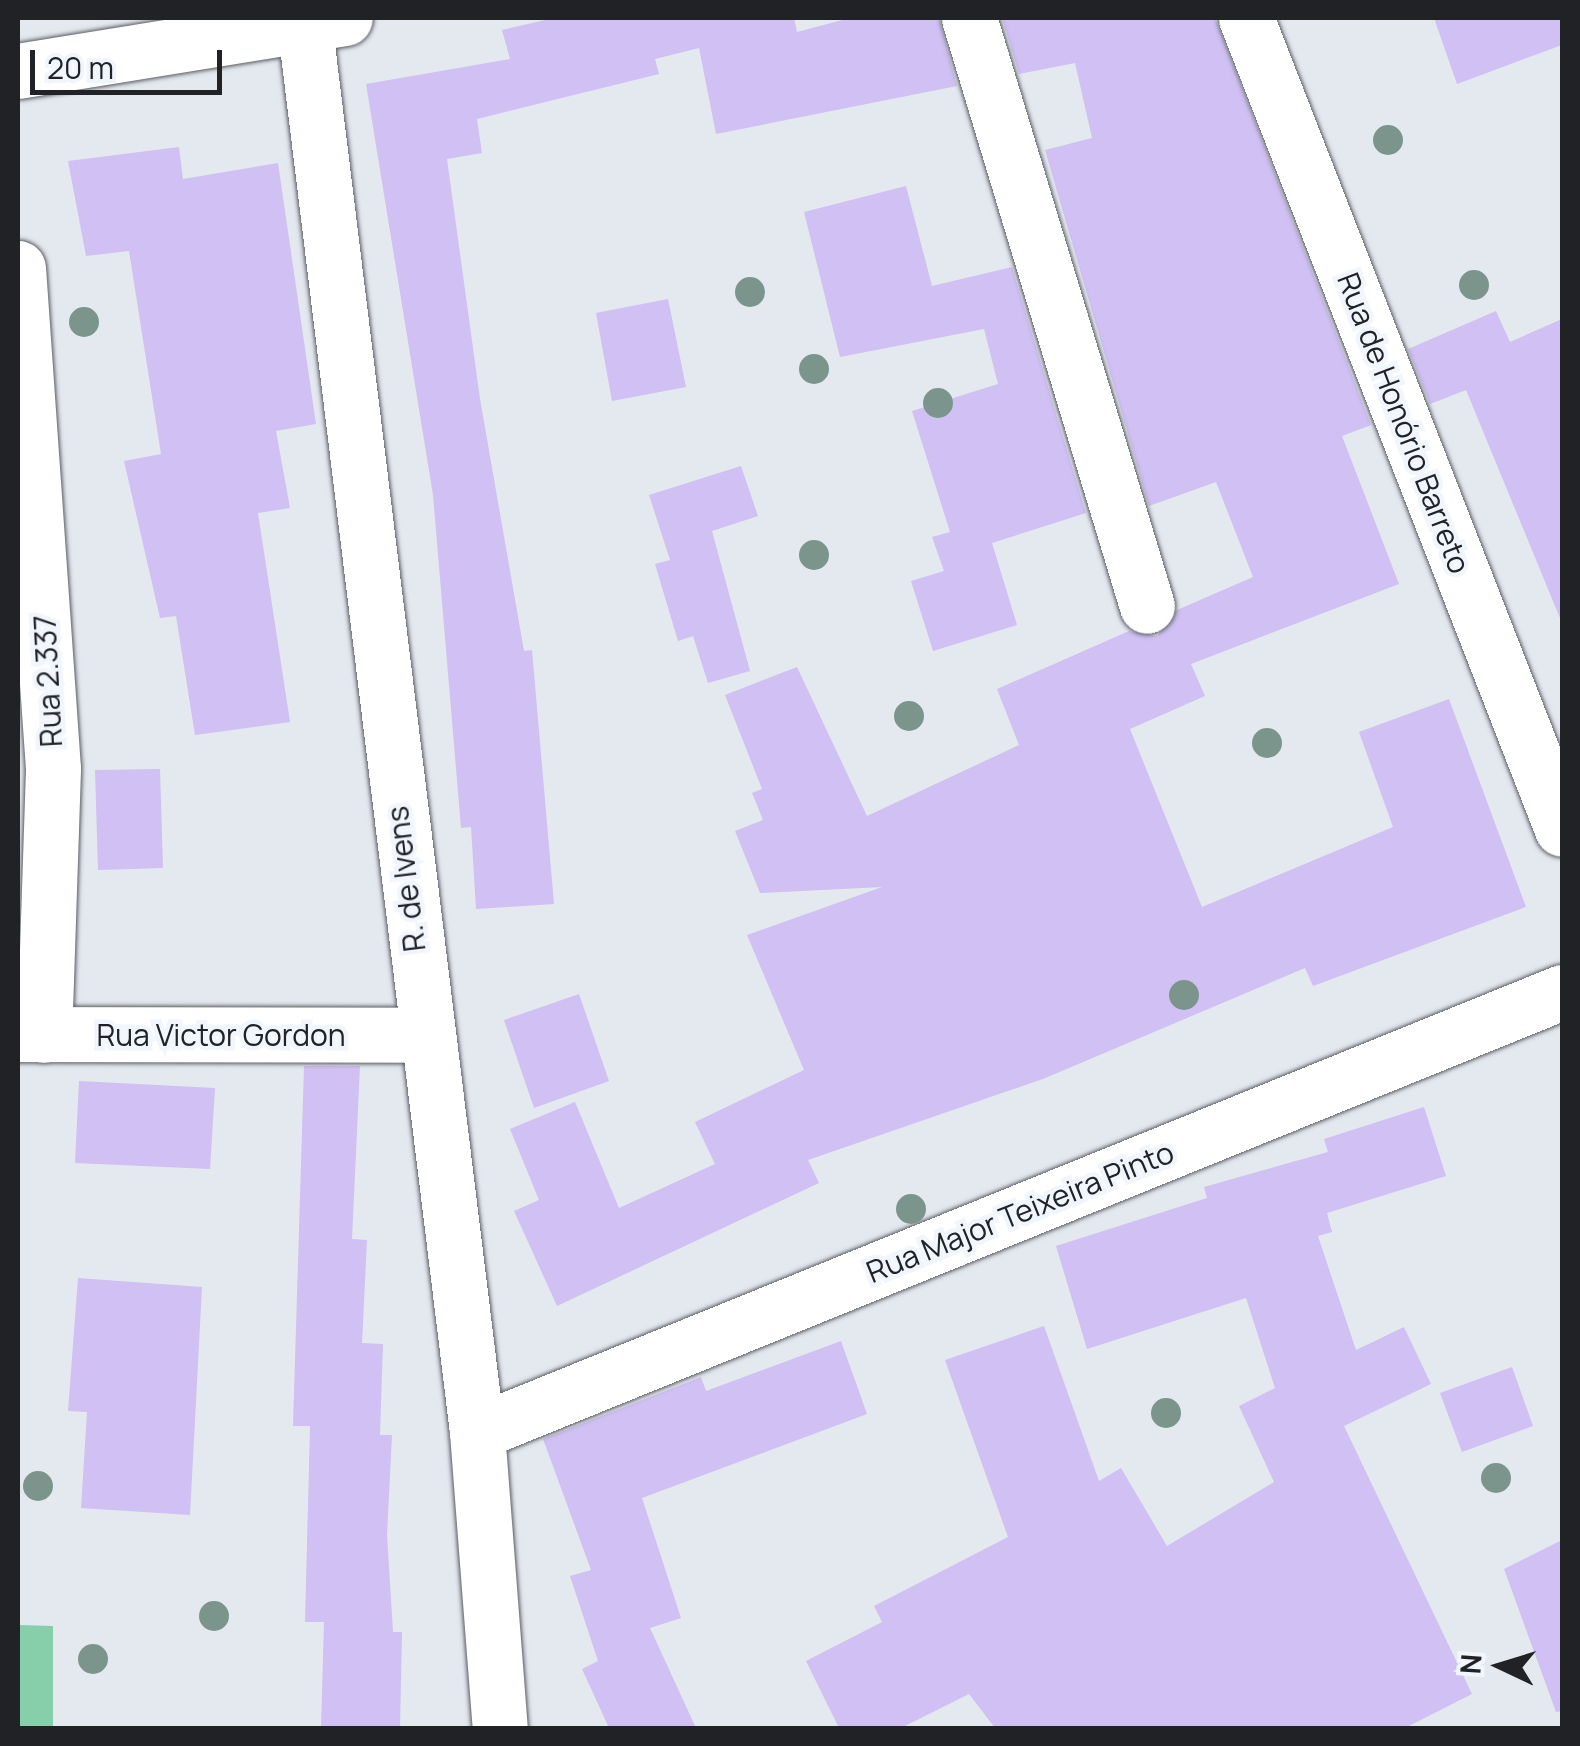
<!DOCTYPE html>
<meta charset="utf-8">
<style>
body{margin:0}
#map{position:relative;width:1580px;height:1746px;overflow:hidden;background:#e4e8ef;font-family:Manrope,sans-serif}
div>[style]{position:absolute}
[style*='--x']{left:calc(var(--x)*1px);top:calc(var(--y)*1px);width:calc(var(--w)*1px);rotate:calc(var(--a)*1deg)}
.green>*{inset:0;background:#87ceab}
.building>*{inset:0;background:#d0c0f3}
.roads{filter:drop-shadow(0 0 2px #5b5e64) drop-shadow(0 0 2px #5b5e64)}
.minor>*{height:55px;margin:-27.5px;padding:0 27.5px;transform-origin:27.5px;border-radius:27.5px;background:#fff}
.trees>*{width:30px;height:30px;margin:-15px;border-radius:50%;background:#7b958d}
span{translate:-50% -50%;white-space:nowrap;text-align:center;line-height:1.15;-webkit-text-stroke:9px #f1f5fc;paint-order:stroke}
.street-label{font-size:30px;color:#212225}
.frame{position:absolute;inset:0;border:20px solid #212225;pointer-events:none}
.north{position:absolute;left:1450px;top:1616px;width:100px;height:100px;-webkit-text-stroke:8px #f1f5fc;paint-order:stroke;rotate:274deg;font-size:28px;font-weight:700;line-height:40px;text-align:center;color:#212225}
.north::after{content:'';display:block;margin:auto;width:35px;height:45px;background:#212225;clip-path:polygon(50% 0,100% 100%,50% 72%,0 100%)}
.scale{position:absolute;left:30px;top:50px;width:192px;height:45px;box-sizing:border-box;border:5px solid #212225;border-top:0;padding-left:12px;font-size:30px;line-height:35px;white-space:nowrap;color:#212225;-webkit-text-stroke:8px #f1f5fc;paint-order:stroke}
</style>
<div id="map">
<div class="green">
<i style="clip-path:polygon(18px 1625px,53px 1626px,53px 1728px,18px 1728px)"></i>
</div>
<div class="building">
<i style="clip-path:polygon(554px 18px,794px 18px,797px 32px,850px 18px,939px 18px,957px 86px,716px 134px,699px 48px,655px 59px,659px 74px,477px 119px,482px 153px,447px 159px,480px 399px,524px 651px,532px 650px,554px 904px,476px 909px,471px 827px,461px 828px,433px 495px,366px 84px,510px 59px,502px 30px)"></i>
<i style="clip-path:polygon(1002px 18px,1215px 18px,1371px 425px,1342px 436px,1399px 584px,1191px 664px,1205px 696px,1130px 729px,1202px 907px,1393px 827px,1359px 732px,1449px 699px,1526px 907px,1313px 986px,1305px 968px,1043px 1079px,808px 1160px,819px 1183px,557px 1306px,514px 1211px,539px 1200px,510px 1129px,575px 1102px,619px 1208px,715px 1164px,695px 1122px,804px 1070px,747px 935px,882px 887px,760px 893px,735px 831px,763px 820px,752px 793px,762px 789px,725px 695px,797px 667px,867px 816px,1019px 745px,997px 689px,1129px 631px,1157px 636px,1177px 610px,1253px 577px,1216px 482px,1149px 506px,1045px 150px,1092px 138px,1075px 63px,1019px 74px)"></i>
<i style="clip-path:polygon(1434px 18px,1562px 18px,1562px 45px,1457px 84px)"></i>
<i style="clip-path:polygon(179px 147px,183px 179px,278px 163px,316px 424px,276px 431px,290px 508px,258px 513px,290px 722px,195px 735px,176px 616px,160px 618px,124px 461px,161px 454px,129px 251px,86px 256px,68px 161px)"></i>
<i style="clip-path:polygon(906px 186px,932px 286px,1012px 267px,1086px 513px,992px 543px,1017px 625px,933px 651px,911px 581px,944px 571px,932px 537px,950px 532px,912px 411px,998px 384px,984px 329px,840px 357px,804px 212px)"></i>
<i style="clip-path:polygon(668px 299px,686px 387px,612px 401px,596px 313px)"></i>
<i style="clip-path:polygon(1496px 311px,1510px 342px,1562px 319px,1562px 623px,1466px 390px,1430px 404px,1408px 349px)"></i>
<i style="clip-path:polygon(741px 466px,758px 516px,712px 531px,750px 671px,708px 683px,693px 636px,678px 641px,655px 564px,670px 560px,649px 495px)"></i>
<i style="clip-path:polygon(160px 769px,163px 868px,98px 870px,95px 770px)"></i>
<i style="clip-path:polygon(579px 994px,609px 1081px,534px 1108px,504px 1020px)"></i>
<i style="clip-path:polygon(304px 1066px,360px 1066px,352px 1239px,367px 1240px,362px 1343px,383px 1344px,380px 1435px,392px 1435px,387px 1535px,393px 1632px,402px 1632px,400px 1728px,321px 1728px,324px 1622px,305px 1622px,310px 1426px,293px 1426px)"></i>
<i style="clip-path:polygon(79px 1081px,215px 1088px,210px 1169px,75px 1163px)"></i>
<i style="clip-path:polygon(1424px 1107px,1446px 1176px,1327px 1213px,1332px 1232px,1318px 1236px,1356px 1350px,1404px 1327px,1431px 1384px,1344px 1426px,1472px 1694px,1405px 1728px,995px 1728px,969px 1694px,901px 1728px,839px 1728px,806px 1661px,882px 1622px,874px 1606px,1008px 1537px,945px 1360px,1044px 1326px,1099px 1481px,1121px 1468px,1167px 1546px,1274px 1482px,1239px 1406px,1275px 1388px,1246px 1298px,1087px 1349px,1056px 1246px,1207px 1198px,1204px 1187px,1328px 1152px,1324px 1139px)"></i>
<i style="clip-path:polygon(78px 1278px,202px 1287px,190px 1515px,81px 1508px,87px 1412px,68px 1411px)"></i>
<i style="clip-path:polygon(841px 1341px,867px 1414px,642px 1498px,681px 1618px,650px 1628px,696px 1728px,609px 1728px,582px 1669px,598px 1661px,570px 1576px,591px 1570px,543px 1439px,701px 1377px,706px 1391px)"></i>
<i style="clip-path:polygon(1512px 1367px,1533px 1426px,1462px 1452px,1440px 1393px)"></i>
<i style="clip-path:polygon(1562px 1540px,1562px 1711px,1556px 1712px,1504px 1569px)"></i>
</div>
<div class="roads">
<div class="minor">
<i style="--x:969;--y:18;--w:614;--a:73.16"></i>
<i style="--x:1246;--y:18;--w:870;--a:68.71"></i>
<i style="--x:305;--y:29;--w:1414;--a:83.01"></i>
<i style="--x:477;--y:1432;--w:297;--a:85.6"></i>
<i style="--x:18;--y:71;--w:331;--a:-9.2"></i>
<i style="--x:18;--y:268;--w:502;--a:86"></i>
<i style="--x:53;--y:769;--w:266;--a:91.9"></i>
<i style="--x:18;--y:1034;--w:407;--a:0.1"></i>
<i style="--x:477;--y:1432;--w:1171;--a:-22.07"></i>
</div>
</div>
<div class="trees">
<i style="left:1388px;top:140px"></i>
<i style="left:1474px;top:285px"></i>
<i style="left:750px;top:292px"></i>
<i style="left:84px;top:322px"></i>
<i style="left:814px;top:369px"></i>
<i style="left:938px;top:403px"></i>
<i style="left:814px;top:555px"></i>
<i style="left:909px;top:716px"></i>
<i style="left:1267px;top:743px"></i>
<i style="left:1184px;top:995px"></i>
<i style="left:911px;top:1209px"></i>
<i style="left:1166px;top:1413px"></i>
<i style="left:1496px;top:1478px"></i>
<i style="left:38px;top:1486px"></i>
<i style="left:214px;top:1616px"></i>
<i style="left:93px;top:1659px"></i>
</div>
<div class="street-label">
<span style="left:1404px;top:423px;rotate:69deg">Rua de Honório Barreto</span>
<span style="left:48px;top:681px;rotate:-93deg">Rua 2.337</span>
<span style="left:406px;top:879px;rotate:-97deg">R. de Ivens</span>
<span style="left:221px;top:1035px">Rua Victor Gordon</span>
<span style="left:1020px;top:1212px;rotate:-22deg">Rua Major Teixeira Pinto</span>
</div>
<div class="frame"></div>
<div class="north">N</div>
<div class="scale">20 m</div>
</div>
